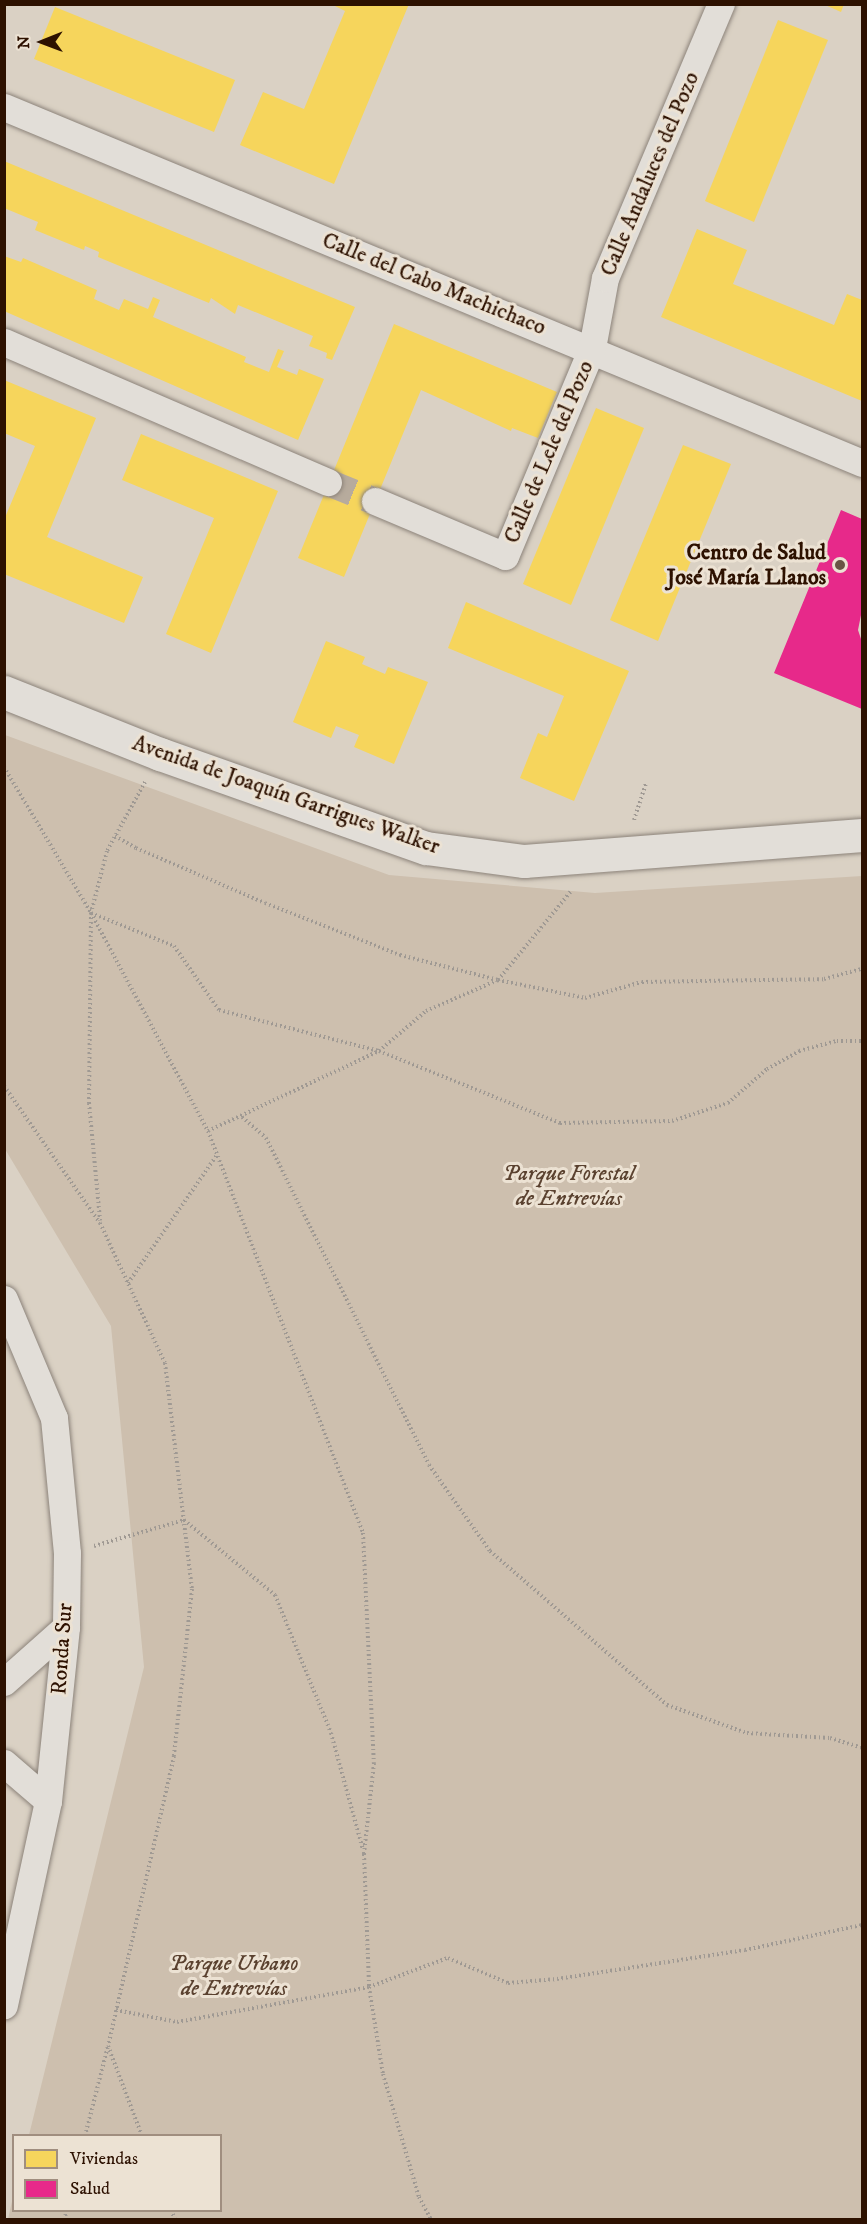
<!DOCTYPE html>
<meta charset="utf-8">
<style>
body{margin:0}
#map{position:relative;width:867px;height:2224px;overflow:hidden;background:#dad1c4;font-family:"IM FELL DW Pica",serif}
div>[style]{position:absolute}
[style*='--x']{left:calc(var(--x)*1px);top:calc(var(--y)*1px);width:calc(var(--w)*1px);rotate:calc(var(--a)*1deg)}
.green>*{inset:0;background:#cdbfae}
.homes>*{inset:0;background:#f6d55c}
.health>*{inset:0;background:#e7298a}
.street-tunnel>*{height:27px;margin-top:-13.5px;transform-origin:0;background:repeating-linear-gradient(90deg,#b7ab9d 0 27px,transparent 0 41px)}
.path>*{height:4px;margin-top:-2px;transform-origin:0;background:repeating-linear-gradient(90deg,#9f9993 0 1.5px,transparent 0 4.5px)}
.roads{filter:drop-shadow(0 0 2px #8c837a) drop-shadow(0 0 2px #8c837a)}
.street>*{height:27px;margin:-13.5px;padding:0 13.5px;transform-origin:13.5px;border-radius:13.5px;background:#e2ded8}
.secondary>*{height:33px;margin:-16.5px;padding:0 16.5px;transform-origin:16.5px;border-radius:16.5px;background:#e2ded8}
.dots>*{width:16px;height:16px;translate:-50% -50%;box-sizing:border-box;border:3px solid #ece2d3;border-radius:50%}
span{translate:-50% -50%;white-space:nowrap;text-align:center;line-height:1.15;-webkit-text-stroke:6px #ece2d3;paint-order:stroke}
.street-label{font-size:22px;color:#2d1100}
.poi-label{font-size:22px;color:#2d1100;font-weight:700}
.right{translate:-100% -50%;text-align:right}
.park-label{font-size:22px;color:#5a412f;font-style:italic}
.frame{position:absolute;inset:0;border:6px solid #2d1100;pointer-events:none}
.legend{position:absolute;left:12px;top:2134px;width:210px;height:78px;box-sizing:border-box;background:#ece2d3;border:2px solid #a08e7f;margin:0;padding:8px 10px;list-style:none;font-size:18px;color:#2d1100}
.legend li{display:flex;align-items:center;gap:12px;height:30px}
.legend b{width:30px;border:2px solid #a08e7f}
.north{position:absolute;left:12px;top:12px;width:60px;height:60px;-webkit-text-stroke:4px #ece2d3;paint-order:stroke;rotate:269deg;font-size:16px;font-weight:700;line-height:24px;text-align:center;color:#2d1100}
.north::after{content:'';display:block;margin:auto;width:21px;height:27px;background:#2d1100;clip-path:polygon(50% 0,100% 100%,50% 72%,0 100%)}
</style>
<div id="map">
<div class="green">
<i style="clip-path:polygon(5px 735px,389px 875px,595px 893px,862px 876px,862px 2219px,8px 2219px,13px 2197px,14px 2210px,220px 2210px,220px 2136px,29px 2135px,144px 1667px,111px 1326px,5px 1149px)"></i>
</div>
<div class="homes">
<i style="clip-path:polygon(331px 4px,409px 4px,334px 184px,240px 145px,263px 92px,304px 109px,345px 11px)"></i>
<i style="clip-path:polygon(823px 4px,844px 4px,841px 12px)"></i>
<i style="clip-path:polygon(55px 7px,235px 80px,214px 132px,34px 59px)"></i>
<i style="clip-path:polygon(778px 20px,828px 40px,754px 222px,705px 201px)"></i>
<i style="clip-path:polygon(4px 161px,355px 307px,332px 360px,326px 358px,327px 353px,309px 346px,313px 336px,238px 305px,235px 314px,211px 298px,209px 303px,98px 257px,99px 252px,85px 246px,84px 250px,35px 230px,38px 222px,4px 208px)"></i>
<i style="clip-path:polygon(697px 229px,747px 250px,733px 284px,834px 325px,847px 294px,862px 300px,862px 401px,661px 317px)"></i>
<i style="clip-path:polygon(4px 256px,21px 262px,23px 258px,97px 290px,94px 299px,119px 310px,124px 299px,148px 309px,153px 297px,160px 300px,153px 317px,246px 357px,244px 362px,269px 372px,278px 349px,284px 351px,277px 367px,297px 375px,299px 369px,324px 379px,298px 440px,4px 311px)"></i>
<i style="clip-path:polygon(394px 324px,557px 392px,538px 438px,512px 428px,511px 431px,421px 390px,344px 577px,298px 558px)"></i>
<i style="clip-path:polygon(4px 380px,96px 418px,47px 537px,143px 577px,124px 623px,4px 574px,4px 520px,35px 446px,4px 433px)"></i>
<i style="clip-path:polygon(596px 408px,644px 428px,571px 605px,523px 584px)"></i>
<i style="clip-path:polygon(141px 434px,278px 491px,211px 653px,166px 634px,214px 518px,122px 480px)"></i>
<i style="clip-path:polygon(683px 445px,731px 464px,658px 641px,610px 620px)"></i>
<i style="clip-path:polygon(466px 602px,629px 671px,574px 801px,520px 778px,538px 733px,547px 737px,564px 696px,448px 648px)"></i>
<i style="clip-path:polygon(326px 641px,365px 657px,362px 664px,385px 674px,388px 667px,428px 682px,394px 764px,354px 747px,359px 735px,336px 726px,331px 738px,293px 722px)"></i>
</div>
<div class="health">
<i style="clip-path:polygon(841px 510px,862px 519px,862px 610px,858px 630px,862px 642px,862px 709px,774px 673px)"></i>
</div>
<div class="street-tunnel">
<i style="--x:328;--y:482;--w:51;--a:22"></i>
</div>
<div class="path">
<i style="--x:4;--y:767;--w:170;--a:59.2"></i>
<i style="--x:91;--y:913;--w:89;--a:21.7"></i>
<i style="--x:174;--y:946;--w:78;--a:54.9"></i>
<i style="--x:219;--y:1010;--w:165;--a:14.4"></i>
<i style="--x:379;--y:1051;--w:62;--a:-40.4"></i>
<i style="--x:426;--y:1011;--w:78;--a:-23.3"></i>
<i style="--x:498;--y:980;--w:89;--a:11.7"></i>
<i style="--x:585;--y:998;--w:59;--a:-15.7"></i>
<i style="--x:642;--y:982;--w:182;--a:-0.9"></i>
<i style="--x:824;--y:979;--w:39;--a:-15"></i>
<i style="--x:145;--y:782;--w:79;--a:118.8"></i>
<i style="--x:107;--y:851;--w:64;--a:104.5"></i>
<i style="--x:91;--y:913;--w:247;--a:61.8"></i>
<i style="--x:208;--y:1131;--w:431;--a:68.9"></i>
<i style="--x:363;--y:1533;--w:230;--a:87.3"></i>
<i style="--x:374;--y:1763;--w:92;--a:96.3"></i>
<i style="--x:364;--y:1854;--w:133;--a:87.8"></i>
<i style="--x:369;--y:1987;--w:88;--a:80.9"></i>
<i style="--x:383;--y:2074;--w:128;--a:73.7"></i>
<i style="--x:419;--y:2197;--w:26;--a:62"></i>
<i style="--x:634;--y:820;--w:38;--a:-72"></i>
<i style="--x:115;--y:836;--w:24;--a:30"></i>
<i style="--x:136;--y:848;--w:140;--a:23.1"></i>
<i style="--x:265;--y:903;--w:145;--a:21.1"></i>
<i style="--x:400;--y:955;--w:101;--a:14.3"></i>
<i style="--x:498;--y:980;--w:115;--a:-50.6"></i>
<i style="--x:91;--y:913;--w:190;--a:90.6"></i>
<i style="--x:89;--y:1103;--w:118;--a:84.6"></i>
<i style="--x:4;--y:1086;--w:167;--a:55"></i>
<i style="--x:100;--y:1223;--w:154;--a:65.1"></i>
<i style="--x:165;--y:1363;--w:228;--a:83.2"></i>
<i style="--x:192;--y:1589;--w:168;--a:96.2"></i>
<i style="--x:174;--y:1756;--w:297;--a:102.8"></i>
<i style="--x:108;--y:2046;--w:96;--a:69.3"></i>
<i style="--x:242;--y:1117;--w:32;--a:41"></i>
<i style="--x:266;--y:1138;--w:365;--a:63.5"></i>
<i style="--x:429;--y:1465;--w:105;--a:54.7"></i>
<i style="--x:490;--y:1551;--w:235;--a:41"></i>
<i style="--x:667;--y:1705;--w:85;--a:19.3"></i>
<i style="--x:747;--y:1733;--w:83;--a:3.4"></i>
<i style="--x:830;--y:1738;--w:34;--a:17"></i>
<i style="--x:208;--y:1131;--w:189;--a:-25.1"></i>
<i style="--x:379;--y:1051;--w:195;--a:21.7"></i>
<i style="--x:560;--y:1123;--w:112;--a:-1"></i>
<i style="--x:672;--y:1121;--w:59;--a:-17.8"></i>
<i style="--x:728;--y:1103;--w:52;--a:-41.1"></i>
<i style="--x:767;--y:1069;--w:37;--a:-29"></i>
<i style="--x:799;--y:1051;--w:39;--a:-15"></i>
<i style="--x:837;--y:1041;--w:25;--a:0"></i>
<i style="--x:128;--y:1283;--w:156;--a:-55.2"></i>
<i style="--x:94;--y:1546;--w:94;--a:-16.1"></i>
<i style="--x:184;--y:1520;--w:118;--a:39.5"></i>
<i style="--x:275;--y:1595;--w:149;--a:67.9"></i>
<i style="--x:331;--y:1733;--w:121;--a:74.7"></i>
<i style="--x:116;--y:2010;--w:62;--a:11.1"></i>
<i style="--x:177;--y:2022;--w:195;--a:-10.3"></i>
<i style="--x:369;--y:1987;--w:84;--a:-20.2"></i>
<i style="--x:448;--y:1958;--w:65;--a:22.6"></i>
<i style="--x:508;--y:1983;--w:49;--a:-4.7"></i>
<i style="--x:557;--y:1979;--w:190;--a:-8.8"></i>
<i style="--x:745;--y:1950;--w:120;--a:-12.1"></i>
<i style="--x:85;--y:2136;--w:93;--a:-75.7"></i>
<i style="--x:171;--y:2210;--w:11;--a:68"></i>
<i style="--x:64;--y:2220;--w:10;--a:-73"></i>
</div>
<div class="roads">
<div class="street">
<i style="--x:4;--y:107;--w:929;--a:22.53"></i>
<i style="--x:4;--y:342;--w:353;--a:23.4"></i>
<i style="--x:375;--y:501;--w:141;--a:22.9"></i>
<i style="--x:505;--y:556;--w:225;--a:-67.3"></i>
<i style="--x:592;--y:348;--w:71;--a:-79.5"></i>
<i style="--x:605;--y:278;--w:298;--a:-67.1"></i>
<i style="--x:4;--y:1299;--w:129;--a:67.2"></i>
<i style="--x:54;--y:1418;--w:136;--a:84.5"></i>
<i style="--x:67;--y:1553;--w:74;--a:90.8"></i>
<i style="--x:66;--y:1627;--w:175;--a:95.9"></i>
<i style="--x:48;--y:1801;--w:209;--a:102.2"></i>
<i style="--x:4;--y:1682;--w:83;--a:-41.6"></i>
<i style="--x:4;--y:1763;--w:58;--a:40.8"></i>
</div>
<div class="secondary">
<i style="--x:4;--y:692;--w:168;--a:21.7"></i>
<i style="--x:160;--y:754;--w:282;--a:19.5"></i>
<i style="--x:426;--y:848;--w:99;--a:7.6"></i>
<i style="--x:524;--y:861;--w:339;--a:-4.4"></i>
</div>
</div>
<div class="dots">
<i style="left:840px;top:565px;background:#6a5445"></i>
</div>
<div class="street-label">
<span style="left:650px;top:174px;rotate:-67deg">Calle Andaluces del Pozo</span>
<span style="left:434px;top:284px;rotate:22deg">Calle del Cabo Machichaco</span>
<span style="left:549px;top:452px;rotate:-67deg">Calle de Lele del Pozo</span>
<span style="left:286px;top:795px;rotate:19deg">Avenida de Joaquín Garrigues Walker</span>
<span style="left:62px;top:1649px;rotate:-86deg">Ronda Sur</span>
</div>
<div class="poi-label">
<span class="right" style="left:826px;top:565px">Centro de Salud<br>José María Llanos</span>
</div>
<div class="park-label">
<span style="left:569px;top:1186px">Parque Forestal<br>de Entrevías</span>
<span style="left:234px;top:1976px">Parque Urbano<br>de Entrevías</span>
</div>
<div class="frame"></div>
<ul class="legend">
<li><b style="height:16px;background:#f6d55c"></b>Viviendas</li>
<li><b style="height:16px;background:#e7298a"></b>Salud</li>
</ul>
<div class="north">N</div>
</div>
